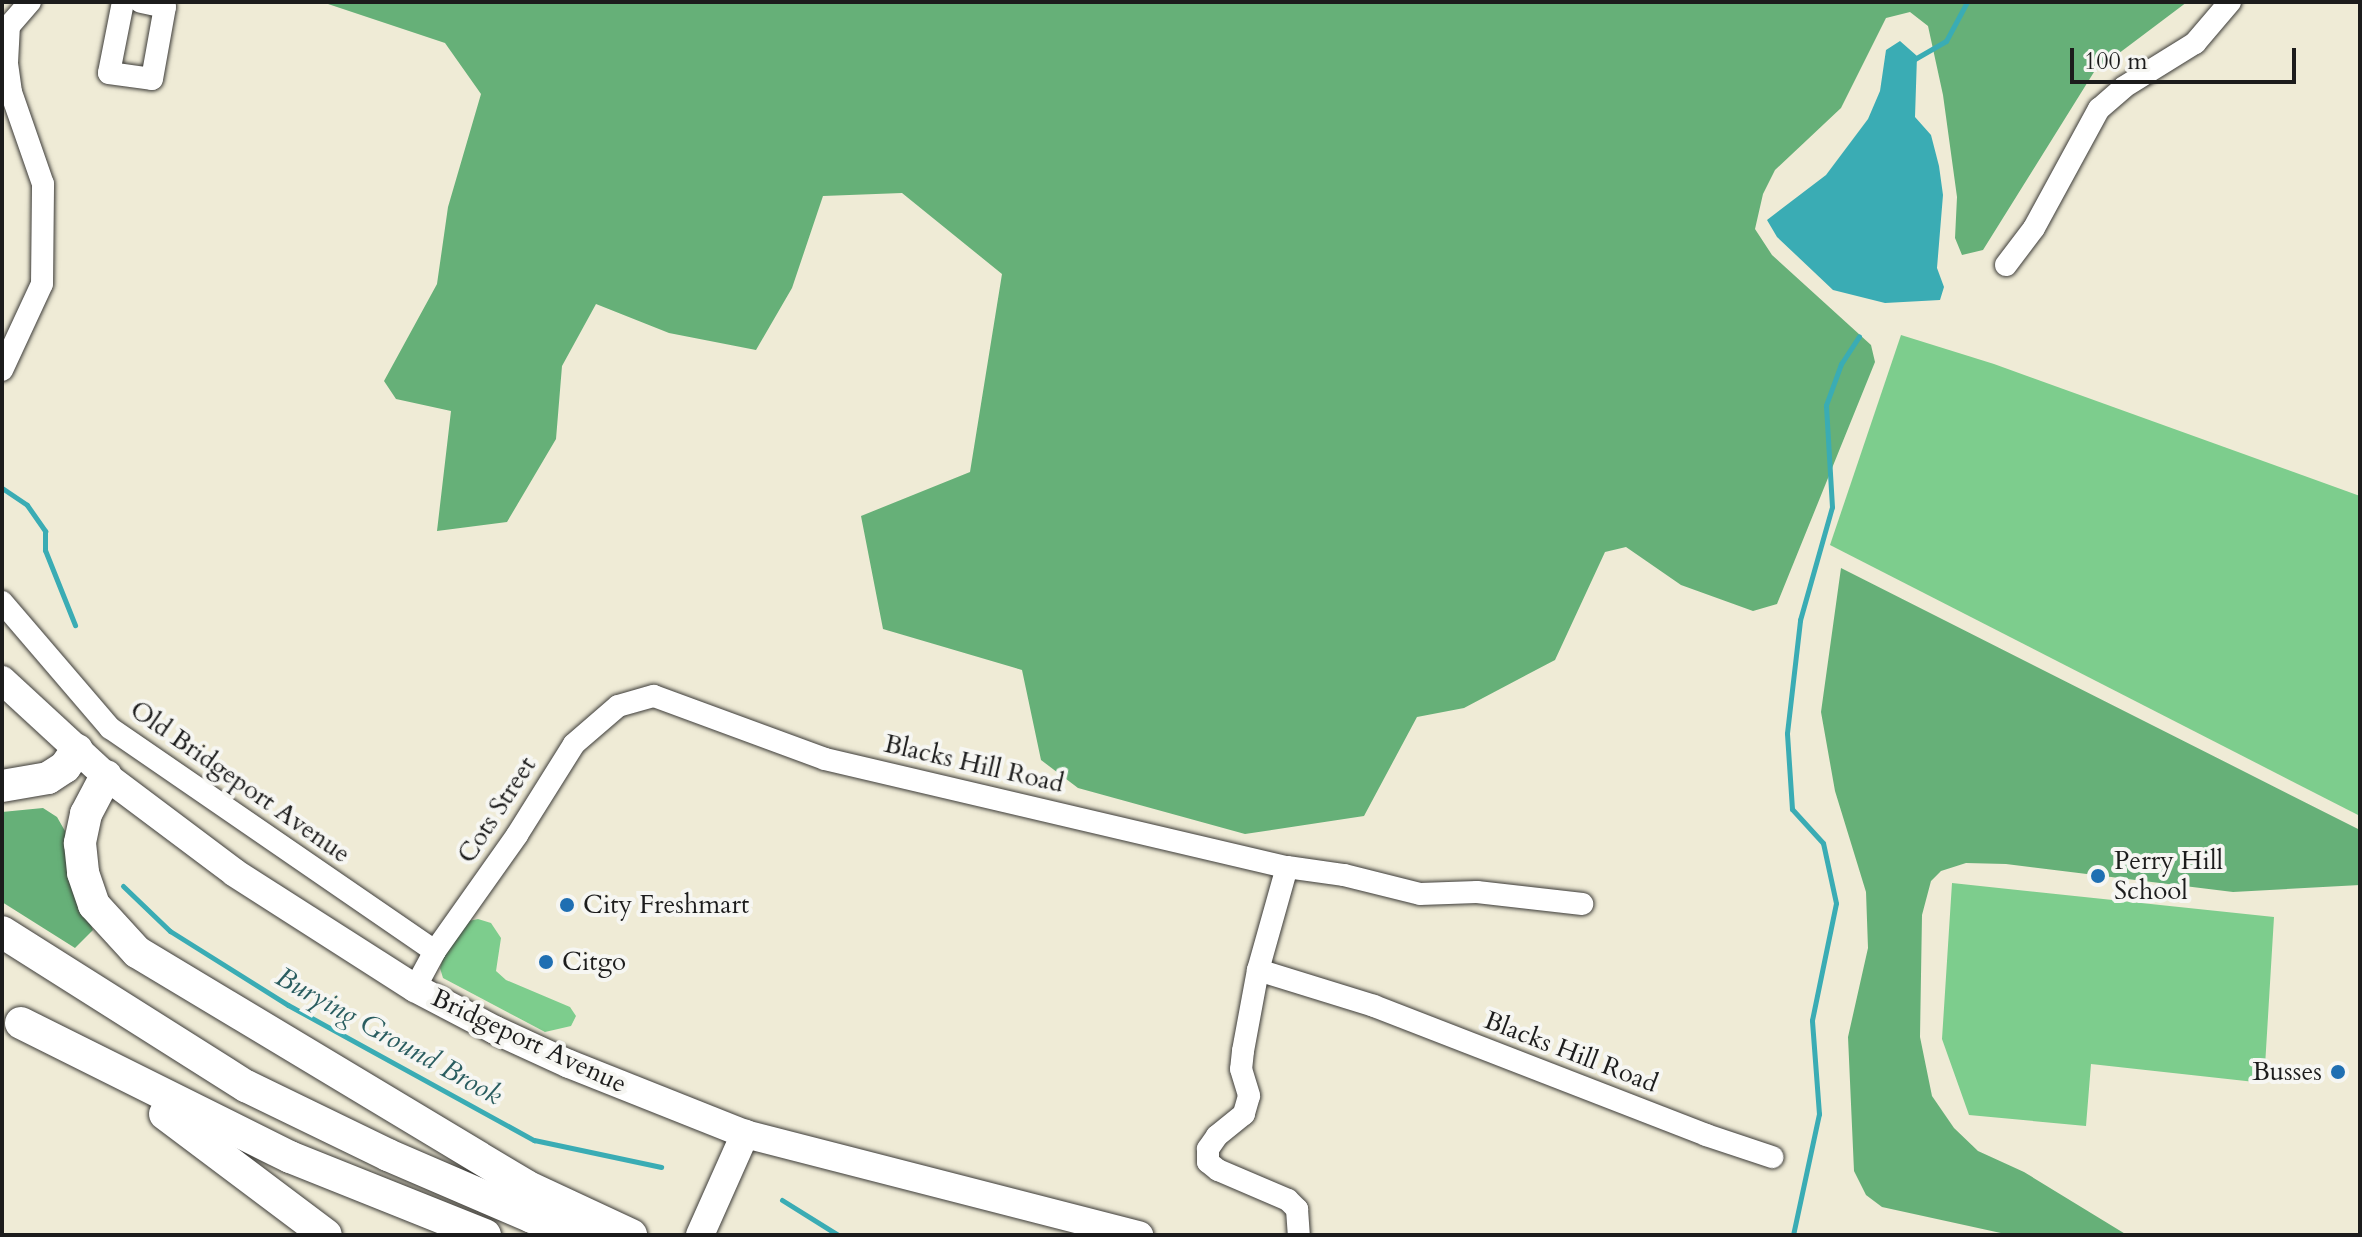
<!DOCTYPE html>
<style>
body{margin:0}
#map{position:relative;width:2362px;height:1237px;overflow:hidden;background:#efebd6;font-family:Cardo,serif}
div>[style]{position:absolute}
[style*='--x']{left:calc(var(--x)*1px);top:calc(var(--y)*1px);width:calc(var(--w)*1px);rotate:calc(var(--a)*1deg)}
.green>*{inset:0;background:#7dcd8d}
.forest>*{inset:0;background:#66b078}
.water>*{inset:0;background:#3aacb4}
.stream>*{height:5px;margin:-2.5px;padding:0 2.5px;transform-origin:2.5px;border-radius:2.5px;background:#3aacb4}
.roads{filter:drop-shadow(0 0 2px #3c3b38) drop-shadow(0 0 2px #3c3b38)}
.minor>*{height:22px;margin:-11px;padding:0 11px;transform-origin:11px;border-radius:11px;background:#fff}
.major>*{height:28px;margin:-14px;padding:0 14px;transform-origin:14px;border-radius:14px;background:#fff}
.highway>*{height:32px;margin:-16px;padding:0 16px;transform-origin:16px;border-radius:16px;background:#fff}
.dots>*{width:22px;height:22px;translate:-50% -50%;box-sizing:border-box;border:4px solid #f6f6f2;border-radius:50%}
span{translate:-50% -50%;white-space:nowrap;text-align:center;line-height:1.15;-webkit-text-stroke:8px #f6f6f2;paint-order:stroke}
.street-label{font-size:26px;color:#1c1c1c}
.poi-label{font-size:26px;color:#1c1c1c}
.left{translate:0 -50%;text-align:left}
.right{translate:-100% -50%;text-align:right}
.water-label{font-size:28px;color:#2a5d60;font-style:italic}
.frame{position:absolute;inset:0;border:4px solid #1c1c1c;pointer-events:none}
.scale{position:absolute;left:2070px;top:48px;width:226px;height:36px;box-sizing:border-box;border:4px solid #1c1c1c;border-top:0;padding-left:10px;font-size:24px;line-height:28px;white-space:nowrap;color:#1c1c1c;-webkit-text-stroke:6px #f6f6f2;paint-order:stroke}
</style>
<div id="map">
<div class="green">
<i style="clip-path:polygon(1901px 335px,1994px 364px,2360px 496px,2360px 816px,1830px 545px)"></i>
<i style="clip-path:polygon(1952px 883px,2274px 917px,2264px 1083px,2091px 1064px,2086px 1126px,1969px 1115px,1942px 1039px)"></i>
<i style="clip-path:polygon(478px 919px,491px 923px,501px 938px,496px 971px,506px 980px,570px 1007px,576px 1016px,571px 1026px,545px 1032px,443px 978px,440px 968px,446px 949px,469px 921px)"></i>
</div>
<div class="forest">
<i style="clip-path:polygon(322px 2px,2187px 2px,2094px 72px,1983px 250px,1962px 255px,1955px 238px,1957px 197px,1943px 95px,1928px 26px,1910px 12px,1886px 18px,1841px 108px,1775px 170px,1763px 194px,1755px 229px,1772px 255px,1871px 345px,1875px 362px,1777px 604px,1753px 611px,1681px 585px,1626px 547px,1605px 552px,1555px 660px,1464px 708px,1417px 717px,1364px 816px,1245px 834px,1078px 788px,1041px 760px,1022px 670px,883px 629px,861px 516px,970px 472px,1002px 274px,902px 193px,823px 196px,792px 288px,756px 350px,669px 333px,596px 304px,562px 366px,556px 439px,507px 522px,437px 531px,451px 411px,396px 399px,384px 381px,437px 284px,448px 207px,481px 94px,445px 43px)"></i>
<i style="clip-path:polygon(1841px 568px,2360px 830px,2360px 885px,2233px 892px,2006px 864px,1966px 863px,1941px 871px,1931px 881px,1922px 915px,1920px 1037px,1932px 1096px,1954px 1128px,1978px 1151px,2024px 1172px,2127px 1235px,2010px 1235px,1882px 1207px,1866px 1195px,1854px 1171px,1848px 1037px,1868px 948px,1866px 892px,1835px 791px,1821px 712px)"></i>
<i style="clip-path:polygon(43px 808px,57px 817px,65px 831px,67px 871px,93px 930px,75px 948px,2px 902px,2px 812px)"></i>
</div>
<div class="water">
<i style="clip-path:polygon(1900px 41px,1917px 56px,1915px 117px,1931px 135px,1939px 166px,1943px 195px,1937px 268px,1944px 287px,1940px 300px,1885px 303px,1833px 290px,1777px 237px,1767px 220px,1826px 175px,1868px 119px,1880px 91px,1886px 50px)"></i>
</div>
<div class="stream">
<i style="--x:1913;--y:60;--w:38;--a:-30"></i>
<i style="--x:1946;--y:41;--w:44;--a:-61.7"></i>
<i style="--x:2;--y:488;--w:30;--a:34"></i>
<i style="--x:27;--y:505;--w:32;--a:55"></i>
<i style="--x:45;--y:531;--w:19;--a:90"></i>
<i style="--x:45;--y:550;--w:81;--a:68.2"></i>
<i style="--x:123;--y:886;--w:65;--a:43.8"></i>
<i style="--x:170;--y:931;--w:139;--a:32.1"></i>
<i style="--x:288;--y:1005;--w:281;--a:28.8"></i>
<i style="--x:534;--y:1140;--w:130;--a:12"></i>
<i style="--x:782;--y:1200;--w:66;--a:32"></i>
<i style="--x:1793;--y:1235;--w:124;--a:-77.9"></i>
<i style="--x:1819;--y:1114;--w:94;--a:-94.3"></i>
<i style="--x:1812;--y:1020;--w:119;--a:-78.4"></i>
<i style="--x:1836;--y:903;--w:61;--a:-102.2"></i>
<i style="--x:1823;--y:843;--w:46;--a:-132.4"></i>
<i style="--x:1792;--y:809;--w:76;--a:-93.8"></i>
<i style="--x:1787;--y:733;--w:114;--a:-83.4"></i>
<i style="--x:1800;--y:620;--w:117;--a:-74.2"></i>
<i style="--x:1832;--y:507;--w:102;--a:-93.4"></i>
<i style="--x:1826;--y:405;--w:44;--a:-69.9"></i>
<i style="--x:1841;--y:364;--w:33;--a:-57"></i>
</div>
<div class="roads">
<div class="minor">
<i style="--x:123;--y:2;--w:72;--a:101.2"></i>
<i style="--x:109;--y:73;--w:43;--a:7.9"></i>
<i style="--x:152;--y:79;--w:73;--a:-79.8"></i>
<i style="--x:165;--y:7;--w:25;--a:-168"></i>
<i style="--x:2006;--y:265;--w:46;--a:-52.9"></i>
<i style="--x:2034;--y:228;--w:136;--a:-61.4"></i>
<i style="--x:2099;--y:109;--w:33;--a:-41"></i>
<i style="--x:2124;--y:87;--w:84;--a:-31.8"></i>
<i style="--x:2195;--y:43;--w:54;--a:-49.5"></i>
<i style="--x:2;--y:370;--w:95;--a:-65.1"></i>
<i style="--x:42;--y:284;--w:100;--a:-89.4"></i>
<i style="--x:43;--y:184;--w:97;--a:-109.2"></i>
<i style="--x:11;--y:92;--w:29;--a:-98"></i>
<i style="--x:7;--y:63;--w:37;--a:-87"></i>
<i style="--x:9;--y:26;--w:32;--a:-49"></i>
<i style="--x:2;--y:602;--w:166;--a:49.4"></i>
<i style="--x:110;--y:728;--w:394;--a:34.5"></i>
<i style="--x:1287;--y:867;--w:58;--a:8"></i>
<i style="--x:1344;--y:875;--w:78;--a:14"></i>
<i style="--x:1420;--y:894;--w:57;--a:-2"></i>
<i style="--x:1477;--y:892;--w:106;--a:6.5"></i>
<i style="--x:1258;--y:970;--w:121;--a:17.2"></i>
<i style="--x:1374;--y:1006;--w:356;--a:21.2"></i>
<i style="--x:1706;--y:1135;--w:70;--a:18.4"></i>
<i style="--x:415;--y:988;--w:42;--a:-61.6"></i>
<i style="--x:435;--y:951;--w:142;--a:-54.7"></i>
<i style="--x:517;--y:835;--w:107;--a:-57.9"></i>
<i style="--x:574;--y:744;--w:58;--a:-40.8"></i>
<i style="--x:618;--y:706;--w:37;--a:-16"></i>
<i style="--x:654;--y:696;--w:182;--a:20.2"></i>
<i style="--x:825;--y:759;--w:474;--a:13.2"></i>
<i style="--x:1287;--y:867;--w:107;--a:105.7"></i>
<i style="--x:1258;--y:970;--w:82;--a:100.5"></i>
<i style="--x:1243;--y:1051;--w:18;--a:96"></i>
<i style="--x:1241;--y:1069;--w:28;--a:73"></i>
<i style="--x:1249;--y:1096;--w:19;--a:106"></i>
<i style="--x:1244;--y:1114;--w:35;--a:141"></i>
<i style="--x:1217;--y:1136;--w:16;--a:125"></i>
<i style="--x:1208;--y:1149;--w:13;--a:90"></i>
<i style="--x:1208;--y:1162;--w:13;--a:39"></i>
<i style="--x:1218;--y:1170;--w:76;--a:23.2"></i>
<i style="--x:1288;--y:1200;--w:13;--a:45"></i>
<i style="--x:1297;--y:1209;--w:26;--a:86"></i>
</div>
<div class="major">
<i style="--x:2;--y:680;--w:142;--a:42.7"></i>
<i style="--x:106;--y:776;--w:161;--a:36.9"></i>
<i style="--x:235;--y:873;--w:214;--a:32.6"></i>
<i style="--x:415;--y:988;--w:90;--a:27.7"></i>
<i style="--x:495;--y:1030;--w:81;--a:24.7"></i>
<i style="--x:569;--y:1064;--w:189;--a:21.7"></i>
<i style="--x:745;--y:1134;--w:407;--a:14.4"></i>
<i style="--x:700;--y:1235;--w:111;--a:-66"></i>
</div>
<div class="highway">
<i style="--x:106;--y:776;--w:43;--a:117.8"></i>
<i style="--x:86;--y:814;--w:30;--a:102"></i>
<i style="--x:80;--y:843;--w:30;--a:84"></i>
<i style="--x:83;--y:873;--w:34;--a:71"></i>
<i style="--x:94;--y:905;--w:64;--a:47.5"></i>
<i style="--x:137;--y:952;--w:454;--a:31"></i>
<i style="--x:526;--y:1186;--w:116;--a:25"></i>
<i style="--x:2;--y:786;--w:47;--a:-9.9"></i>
<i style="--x:48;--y:778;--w:20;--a:-33"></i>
<i style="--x:65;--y:767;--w:21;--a:-55"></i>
<i style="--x:2;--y:932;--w:289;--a:32.3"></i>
<i style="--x:246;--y:1086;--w:158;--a:25.9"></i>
<i style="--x:388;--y:1155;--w:157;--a:23.3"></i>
<i style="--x:532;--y:1217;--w:58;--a:15.9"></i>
<i style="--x:21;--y:1023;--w:301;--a:26.5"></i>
<i style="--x:290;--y:1157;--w:210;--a:21.8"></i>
<i style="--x:165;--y:1114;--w:201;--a:36.9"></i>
</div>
</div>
<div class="dots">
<i style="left:2098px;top:876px;background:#1f6fb2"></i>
<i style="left:567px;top:905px;background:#1f6fb2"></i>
<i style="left:546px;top:962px;background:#1f6fb2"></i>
<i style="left:2338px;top:1072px;background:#1f6fb2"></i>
</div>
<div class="street-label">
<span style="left:974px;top:764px;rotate:13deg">Blacks Hill Road</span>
<span style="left:240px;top:782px;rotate:35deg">Old Bridgeport Avenue</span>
<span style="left:497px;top:810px;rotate:-57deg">Cots Street</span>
<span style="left:529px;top:1041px;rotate:25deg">Bridgeport Avenue</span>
<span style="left:1571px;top:1052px;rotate:21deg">Blacks Hill Road</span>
</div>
<div class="poi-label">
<span class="left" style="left:2114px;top:876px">Perry Hill<br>School</span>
<span class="left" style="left:583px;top:905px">City Freshmart</span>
<span class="left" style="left:562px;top:962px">Citgo</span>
<span class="right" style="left:2322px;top:1072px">Busses</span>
</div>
<div class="water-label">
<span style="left:389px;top:1036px;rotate:29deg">Burying Ground Brook</span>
</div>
<div class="frame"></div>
<div class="scale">100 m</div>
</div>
